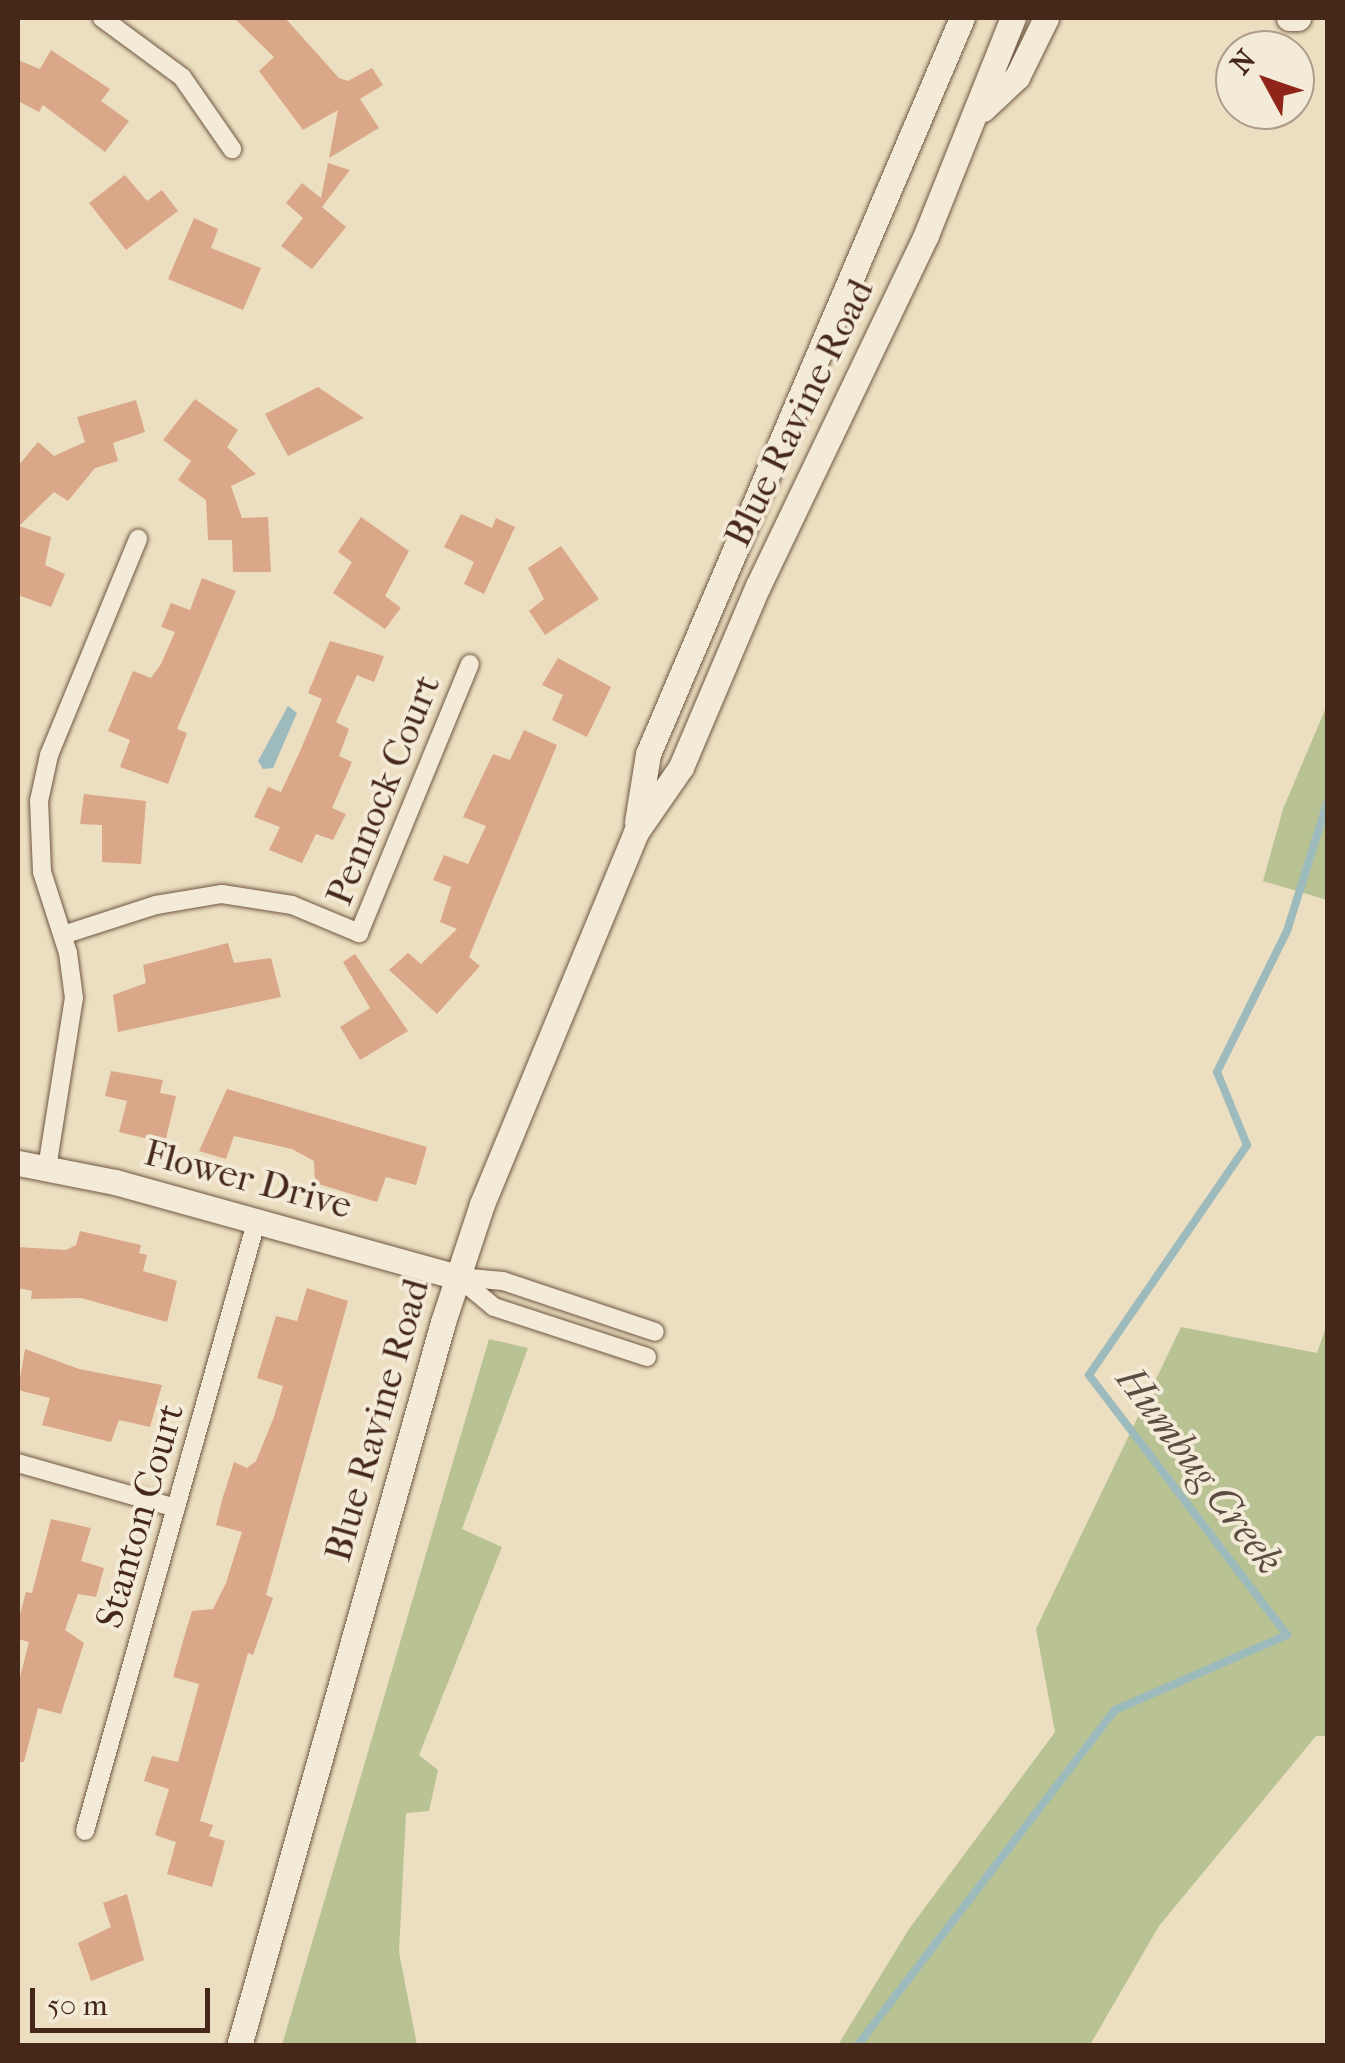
<!DOCTYPE html>
<style>
body{margin:0}
#map{position:relative;width:1345px;height:2063px;overflow:hidden;background:#ecdfc1;font-family:"IM FELL French Canon",serif}
div>[style]{position:absolute}
[style*='--x']{left:calc(var(--x)*1px);top:calc(var(--y)*1px);width:calc(var(--w)*1px);rotate:calc(var(--a)*1deg)}
.green>*{inset:0;background:#b8c293}
.water>*{inset:0;background:#9dbabd}
.stream>*{height:8px;margin:-4px;padding:0 4px;transform-origin:4px;border-radius:4px;background:#9dbabd}
.building>*{inset:0;background:#daa789}
.roads{filter:drop-shadow(0 0 2px #705642) drop-shadow(0 0 2px #705642)}
.street>*{height:18px;margin:-9px;padding:0 9px;transform-origin:9px;border-radius:9px;background:#f3ead7}
.secondary>*{height:25px;margin:-12.5px;padding:0 12.5px;transform-origin:12.5px;border-radius:12.5px;background:#f3ead7}
span{translate:-50% -50%;white-space:nowrap;text-align:center;line-height:1.15;-webkit-text-stroke:8px #f3ead7;paint-order:stroke}
.street-label{font-size:38px;color:#462818}
.water-label{font-size:40px;color:#5c4c41;font-style:italic}
.frame{position:absolute;inset:0;border:20px solid #462818;pointer-events:none}
.north{position:absolute;left:1215px;top:30px;width:100px;height:100px;box-sizing:border-box;background:#f3ead7;border:2px solid #ae9c8b;border-radius:50%;rotate:310deg;font-size:28px;font-weight:700;line-height:40px;text-align:center;color:#462818}
.north::after{content:'';display:block;margin:auto;width:35px;height:45px;background:#8f2418;clip-path:polygon(50% 0,100% 100%,50% 72%,0 100%)}
.scale{position:absolute;left:30px;top:1988px;width:180px;height:45px;box-sizing:border-box;border:5px solid #462818;border-top:0;padding-left:12px;font-size:30px;line-height:35px;white-space:nowrap;color:#462818;-webkit-text-stroke:8px #f3ead7;paint-order:stroke}
</style>
<div id="map">
<div class="green">
<i style="clip-path:polygon(1327px 705px,1327px 900px,1263px 881px,1283px 809px)"></i>
<i style="clip-path:polygon(1327px 1324px,1327px 1736px,1316px 1736px,1159px 1926px,1090px 2045px,838px 2045px,909px 1929px,1055px 1732px,1036px 1629px,1181px 1327px,1317px 1353px)"></i>
<i style="clip-path:polygon(489px 1339px,528px 1348px,462px 1529px,502px 1547px,419px 1755px,438px 1770px,429px 1811px,406px 1813px,399px 1952px,417px 2045px,282px 2045px)"></i>
</div>
<div class="water">
<i style="clip-path:polygon(288px 706px,297px 713px,273px 768px,263px 769px,258px 761px)"></i>
</div>
<div class="stream">
<i style="--x:857;--y:2046;--w:424;--a:-52.5"></i>
<i style="--x:1115;--y:1710;--w:188;--a:-23.6"></i>
<i style="--x:1287;--y:1635;--w:327;--a:-127.3"></i>
<i style="--x:1089;--y:1375;--w:279;--a:-55.5"></i>
<i style="--x:1247;--y:1145;--w:79;--a:-112.3"></i>
<i style="--x:1217;--y:1072;--w:157;--a:-63.6"></i>
<i style="--x:1287;--y:931;--w:137;--a:-72.6"></i>
</div>
<div class="building">
<i style="clip-path:polygon(234px 18px,285px 18px,339px 78px,348px 81px,372px 68px,383px 85px,360px 99px,379px 128px,329px 158px,338px 110px,303px 130px,259px 71px,274px 57px)"></i>
<i style="clip-path:polygon(51px 50px,110px 89px,101px 101px,129px 121px,105px 152px,43px 105px,39px 112px,18px 101px,18px 60px,40px 69px)"></i>
<i style="clip-path:polygon(328px 163px,350px 170px,322px 207px,346px 227px,312px 269px,281px 246px,303px 218px,286px 203px,302px 183px,321px 198px)"></i>
<i style="clip-path:polygon(125px 175px,147px 201px,162px 190px,178px 211px,126px 250px,89px 203px)"></i>
<i style="clip-path:polygon(194px 218px,218px 229px,211px 248px,261px 268px,243px 310px,168px 279px)"></i>
<i style="clip-path:polygon(318px 387px,364px 418px,288px 456px,265px 414px)"></i>
<i style="clip-path:polygon(195px 399px,238px 430px,227px 447px,256px 474px,231px 486px,242px 518px,268px 517px,271px 572px,233px 572px,232px 540px,208px 540px,206px 500px,178px 480px,191px 461px,163px 440px)"></i>
<i style="clip-path:polygon(136px 400px,145px 432px,113px 443px,118px 461px,95px 468px,68px 501px,54px 492px,19px 526px,51px 537px,45px 565px,65px 574px,51px 607px,18px 595px,18px 466px,38px 442px,54px 456px,85px 442px,77px 417px)"></i>
<i style="clip-path:polygon(461px 514px,492px 528px,496px 518px,515px 527px,484px 594px,464px 584px,474px 562px,444px 547px)"></i>
<i style="clip-path:polygon(361px 517px,409px 551px,385px 596px,401px 608px,385px 629px,333px 593px,352px 562px,338px 552px)"></i>
<i style="clip-path:polygon(561px 546px,599px 599px,545px 635px,529px 611px,544px 599px,528px 568px)"></i>
<i style="clip-path:polygon(202px 578px,236px 591px,177px 729px,187px 733px,168px 784px,120px 767px,130px 740px,108px 731px,133px 671px,151px 678px,161px 664px,175px 632px,161px 627px,171px 603px,190px 610px)"></i>
<i style="clip-path:polygon(330px 641px,384px 656px,374px 682px,357px 675px,336px 722px,349px 729px,339px 756px,352px 762px,332px 808px,346px 814px,333px 840px,316px 834px,302px 863px,269px 850px,280px 827px,254px 817px,268px 787px,281px 792px,301px 749px,322px 699px,308px 693px)"></i>
<i style="clip-path:polygon(558px 658px,611px 687px,587px 737px,552px 720px,563px 695px,542px 685px)"></i>
<i style="clip-path:polygon(524px 730px,557px 745px,469px 957px,480px 966px,437px 1014px,389px 970px,408px 953px,421px 964px,457px 929px,440px 922px,451px 887px,433px 880px,444px 855px,468px 864px,486px 826px,463px 817px,493px 754px,510px 760px)"></i>
<i style="clip-path:polygon(84px 794px,146px 801px,141px 864px,102px 862px,102px 825px,80px 824px)"></i>
<i style="clip-path:polygon(228px 943px,234px 963px,271px 958px,281px 997px,118px 1032px,113px 995px,146px 983px,143px 965px)"></i>
<i style="clip-path:polygon(355px 954px,408px 1031px,360px 1060px,340px 1027px,370px 1008px,343px 962px)"></i>
<i style="clip-path:polygon(111px 1071px,163px 1080px,160px 1093px,176px 1096px,165px 1143px,119px 1132px,127px 1101px,105px 1096px)"></i>
<i style="clip-path:polygon(227px 1089px,427px 1147px,416px 1185px,386px 1177px,377px 1202px,315px 1183px,314px 1161px,292px 1149px,234px 1136px,226px 1159px,199px 1151px)"></i>
<i style="clip-path:polygon(80px 1231px,141px 1245px,139px 1253px,147px 1255px,143px 1271px,177px 1281px,167px 1322px,81px 1298px,31px 1299px,32px 1291px,18px 1288px,18px 1247px,66px 1250px,76px 1245px)"></i>
<i style="clip-path:polygon(307px 1288px,348px 1301px,266px 1595px,273px 1598px,253px 1655px,248px 1653px,200px 1821px,213px 1825px,209px 1836px,225px 1841px,212px 1887px,167px 1874px,176px 1842px,155px 1835px,169px 1789px,144px 1781px,152px 1756px,178px 1762px,199px 1684px,173px 1677px,185px 1634px,192px 1611px,213px 1609px,226px 1583px,242px 1532px,216px 1525px,222px 1500px,234px 1462px,247px 1468px,256px 1461px,274px 1417px,283px 1386px,257px 1378px,276px 1316px,297px 1321px)"></i>
<i style="clip-path:polygon(25px 1349px,79px 1369px,162px 1385px,150px 1427px,119px 1420px,111px 1442px,42px 1425px,50px 1398px,18px 1390px)"></i>
<i style="clip-path:polygon(51px 1519px,91px 1528px,81px 1561px,104px 1568px,96px 1597px,78px 1594px,65px 1630px,84px 1643px,61px 1714px,38px 1708px,24px 1762px,18px 1762px,18px 1685px,29px 1642px,18px 1639px,18px 1622px,26px 1592px,32px 1593px)"></i>
<i style="clip-path:polygon(127px 1894px,144px 1960px,91px 1981px,78px 1943px,111px 1927px,103px 1903px)"></i>
</div>
<div class="roads">
<div class="street">
<i style="--x:102;--y:18;--w:99;--a:36.4"></i>
<i style="--x:182;--y:77;--w:88;--a:55.2"></i>
<i style="--x:63;--y:935;--w:98;--a:-17.9"></i>
<i style="--x:156;--y:905;--w:67;--a:-9.5"></i>
<i style="--x:222;--y:894;--w:71;--a:8.9"></i>
<i style="--x:292;--y:905;--w:73;--a:22.7"></i>
<i style="--x:359;--y:933;--w:291;--a:-67.6"></i>
<i style="--x:47;--y:1168;--w:172;--a:-81"></i>
<i style="--x:74;--y:998;--w:45;--a:-97.6"></i>
<i style="--x:68;--y:953;--w:85;--a:-107.8"></i>
<i style="--x:42;--y:872;--w:71;--a:-92.4"></i>
<i style="--x:39;--y:801;--w:47;--a:-77.7"></i>
<i style="--x:49;--y:755;--w:234;--a:-67.6"></i>
<i style="--x:458;--y:1277;--w:47;--a:39.8"></i>
<i style="--x:494;--y:1307;--w:161;--a:18.1"></i>
<i style="--x:459;--y:1277;--w:44;--a:5.2"></i>
<i style="--x:503;--y:1281;--w:160;--a:18.5"></i>
<i style="--x:18;--y:1463;--w:164;--a:15.9"></i>
<i style="--x:85;--y:1831;--w:636;--a:-74.3"></i>
</div>
<div class="secondary">
<i style="--x:1289;--y:18;--w:9;--a:0"></i>
<i style="--x:983;--y:109;--w:47;--a:-43.3"></i>
<i style="--x:1017;--y:77;--w:66;--a:-63.8"></i>
<i style="--x:637;--y:822;--w:69;--a:-80.8"></i>
<i style="--x:648;--y:754;--w:800;--a:-66.9"></i>
<i style="--x:18;--y:1163;--w:99;--a:11.1"></i>
<i style="--x:115;--y:1182;--w:356;--a:15.5"></i>
<i style="--x:239;--y:2046;--w:752;--a:-74.26"></i>
<i style="--x:443;--y:1322;--w:124;--a:-71.7"></i>
<i style="--x:482;--y:1204;--w:403;--a:-67.5"></i>
<i style="--x:636;--y:832;--w:79;--a:-55.3"></i>
<i style="--x:681;--y:767;--w:197;--a:-67"></i>
<i style="--x:758;--y:586;--w:389;--a:-64.4"></i>
<i style="--x:926;--y:235;--w:234;--a:-68.2"></i>
</div>
</div>
<div class="street-label">
<span style="left:799px;top:413px;rotate:-64deg">Blue Ravine Road</span>
<span style="left:383px;top:790px;rotate:-68deg">Pennock Court</span>
<span style="left:248px;top:1179px;rotate:15deg">Flower Drive</span>
<span style="left:377px;top:1420px;rotate:-74deg">Blue Ravine Road</span>
<span style="left:140px;top:1516px;rotate:-74deg">Stanton Court</span>
</div>
<div class="water-label">
<span style="left:1200px;top:1470px;rotate:53deg">Humbug Creek</span>
</div>
<div class="frame"></div>
<div class="north">N</div>
<div class="scale">50 m</div>
</div>
